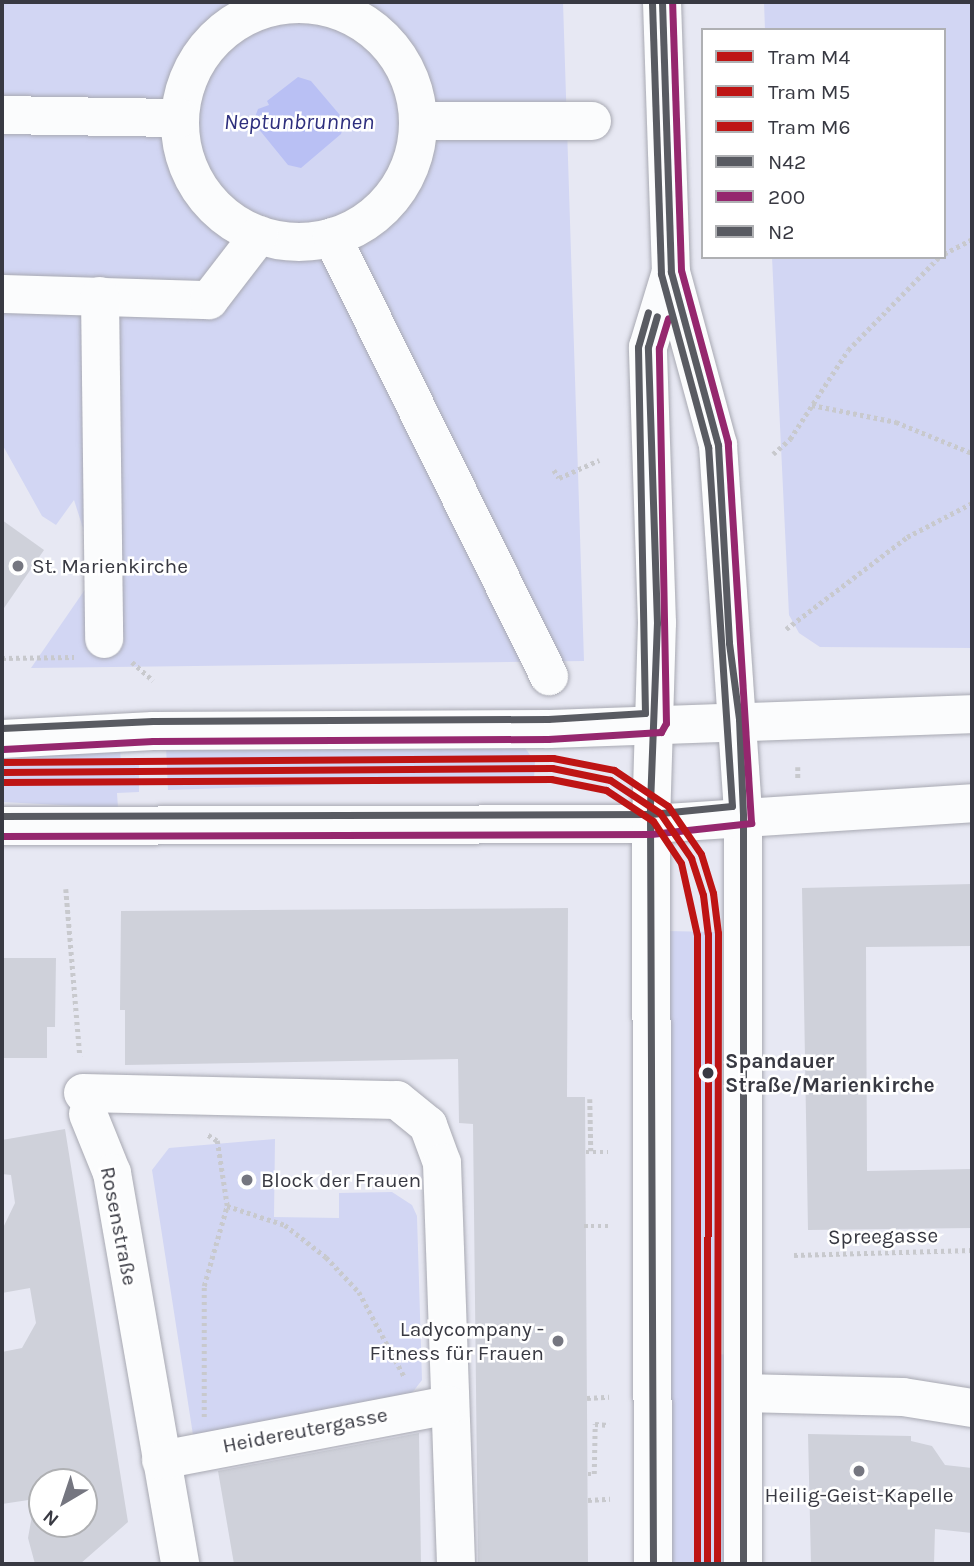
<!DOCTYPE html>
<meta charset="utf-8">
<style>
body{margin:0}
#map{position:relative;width:974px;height:1566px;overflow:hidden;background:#e7e8f3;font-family:Karla,sans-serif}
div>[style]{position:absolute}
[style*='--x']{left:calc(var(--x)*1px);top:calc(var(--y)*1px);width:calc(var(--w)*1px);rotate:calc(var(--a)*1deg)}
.green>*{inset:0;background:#d2d6f3}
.water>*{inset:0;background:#b9c0f4}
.building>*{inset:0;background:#cfd1da}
.path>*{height:4.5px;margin-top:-2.25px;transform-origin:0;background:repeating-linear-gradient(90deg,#c8c9cd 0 3.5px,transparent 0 7px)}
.roads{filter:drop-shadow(0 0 2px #a8a9b2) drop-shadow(0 0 2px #a8a9b2)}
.minor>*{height:38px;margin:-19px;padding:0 19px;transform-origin:19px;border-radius:19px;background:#fbfcfd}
.minor>.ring{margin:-19px;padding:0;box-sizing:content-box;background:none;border:38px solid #fbfcfd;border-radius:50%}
.major>*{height:38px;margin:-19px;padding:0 19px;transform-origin:19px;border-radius:19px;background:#fbfcfd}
.bus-1>*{height:7px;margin:-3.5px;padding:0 3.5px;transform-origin:3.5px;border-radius:3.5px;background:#595b62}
.bus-2>*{height:7px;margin:-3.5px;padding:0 3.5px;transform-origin:3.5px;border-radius:3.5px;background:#95276e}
.bus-3>*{height:7px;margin:-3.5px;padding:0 3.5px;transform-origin:3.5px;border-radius:3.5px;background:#595b62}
.tram-1>*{height:7px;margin:-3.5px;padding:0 3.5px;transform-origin:3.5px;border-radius:3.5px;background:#be1414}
.tram-2>*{height:7px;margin:-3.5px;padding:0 3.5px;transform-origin:3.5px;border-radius:3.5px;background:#be1414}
.tram-3>*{height:7px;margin:-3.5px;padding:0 3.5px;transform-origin:3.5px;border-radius:3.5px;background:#be1414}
.dots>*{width:19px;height:19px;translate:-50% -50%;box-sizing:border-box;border:4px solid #fff;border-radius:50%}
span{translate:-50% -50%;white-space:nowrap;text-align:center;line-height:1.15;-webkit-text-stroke:5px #fff;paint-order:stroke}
.poi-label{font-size:21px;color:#383942}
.left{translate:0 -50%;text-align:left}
.right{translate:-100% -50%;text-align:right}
.stop-label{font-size:21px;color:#383942;font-weight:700}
.street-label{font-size:21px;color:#383942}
.water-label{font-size:23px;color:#2e2f7e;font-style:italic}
.frame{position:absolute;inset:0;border:4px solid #383942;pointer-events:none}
.legend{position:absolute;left:701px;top:28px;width:245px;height:231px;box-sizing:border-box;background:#fff;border:2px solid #afb0b3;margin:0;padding:9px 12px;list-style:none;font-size:21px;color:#383942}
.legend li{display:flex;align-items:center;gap:14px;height:35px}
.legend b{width:35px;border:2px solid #afb0b3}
.north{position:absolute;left:28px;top:1468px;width:70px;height:70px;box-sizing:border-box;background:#fff;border:2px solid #afb0b3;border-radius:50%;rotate:219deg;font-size:19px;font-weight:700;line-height:28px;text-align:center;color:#383942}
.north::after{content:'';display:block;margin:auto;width:24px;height:32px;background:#757680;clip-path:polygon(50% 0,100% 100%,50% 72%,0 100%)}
</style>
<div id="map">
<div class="green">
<i style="clip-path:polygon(2px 2px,563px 2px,584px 661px,31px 668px,97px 572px,74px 500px,56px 525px,42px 516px,2px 444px)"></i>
<i style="clip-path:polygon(764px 2px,972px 2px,972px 648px,820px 647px,799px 633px,789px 615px,772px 257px,944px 257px,944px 30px,765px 30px)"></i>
<i style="clip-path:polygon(523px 745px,535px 762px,534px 778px,168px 790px,166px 746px)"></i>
<i style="clip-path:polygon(120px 749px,121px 763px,139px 763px,139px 792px,117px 793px,118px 808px,2px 802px,2px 755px)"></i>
<i style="clip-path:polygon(666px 931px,716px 932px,715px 1354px,735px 1355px,734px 1564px,670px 1564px)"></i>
<i style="clip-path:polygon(275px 1139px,274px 1217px,339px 1218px,339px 1193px,392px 1192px,412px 1205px,417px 1216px,422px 1380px,412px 1393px,193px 1435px,152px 1170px,169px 1148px)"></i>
</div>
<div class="water">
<i style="clip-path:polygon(298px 77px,311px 81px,345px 121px,341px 134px,301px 168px,288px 165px,253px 122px,258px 109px,269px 105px,267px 101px)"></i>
</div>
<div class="building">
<i style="clip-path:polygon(2px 520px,44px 550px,2px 611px)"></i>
<i style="clip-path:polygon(972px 884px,972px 946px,866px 947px,867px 1171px,972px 1169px,972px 1228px,808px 1230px,802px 888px)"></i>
<i style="clip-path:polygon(568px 908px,567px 1097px,585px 1097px,588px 1564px,478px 1564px,473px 1124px,459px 1123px,458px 1059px,125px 1065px,125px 1010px,120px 1010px,121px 911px)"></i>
<i style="clip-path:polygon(2px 958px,56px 958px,55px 1027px,47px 1027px,47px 1058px,2px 1058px)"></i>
<i style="clip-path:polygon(evenodd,65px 1129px,128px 1522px,80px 1564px,35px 1564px,28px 1538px,35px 1499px,2px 1504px,2px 1352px,22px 1348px,36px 1323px,30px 1288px,2px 1293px,2px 1230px,15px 1203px,11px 1175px,2px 1174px,2px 1140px,65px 1129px,42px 1482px,84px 1482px,84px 1524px,42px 1524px,42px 1482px)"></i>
<i style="clip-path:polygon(419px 1433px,421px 1564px,234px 1564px,218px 1471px)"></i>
<i style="clip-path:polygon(808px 1434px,911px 1436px,911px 1441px,932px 1446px,945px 1465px,972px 1468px,972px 1533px,935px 1529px,934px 1564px,811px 1564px)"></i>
</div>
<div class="path">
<i style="--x:944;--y:254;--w:32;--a:-28"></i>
<i style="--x:812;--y:405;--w:86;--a:11.4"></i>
<i style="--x:896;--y:422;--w:82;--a:22.2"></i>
<i style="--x:773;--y:454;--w:23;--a:-41"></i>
<i style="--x:790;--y:439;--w:106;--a:-56.9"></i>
<i style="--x:848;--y:350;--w:130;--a:-45.6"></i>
<i style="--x:554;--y:470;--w:9;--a:58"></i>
<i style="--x:559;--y:478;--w:44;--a:-24.2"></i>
<i style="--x:786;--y:629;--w:152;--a:-37.2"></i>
<i style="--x:907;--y:537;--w:73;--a:-27.6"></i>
<i style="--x:2;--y:658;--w:72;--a:-0.8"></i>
<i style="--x:132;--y:662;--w:28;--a:41"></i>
<i style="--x:798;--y:767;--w:13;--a:90"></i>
<i style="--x:66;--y:889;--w:168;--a:85.2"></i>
<i style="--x:590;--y:1099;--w:52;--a:88.9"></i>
<i style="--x:586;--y:1152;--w:22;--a:0"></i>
<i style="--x:227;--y:1206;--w:61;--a:18.1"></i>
<i style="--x:285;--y:1225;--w:52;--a:38"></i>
<i style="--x:326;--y:1257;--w:48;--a:46.7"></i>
<i style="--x:359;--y:1292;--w:95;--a:61.8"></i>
<i style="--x:584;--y:1226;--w:24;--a:0"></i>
<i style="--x:794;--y:1255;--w:178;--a:-1.6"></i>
<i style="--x:587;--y:1398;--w:22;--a:-3"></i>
<i style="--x:204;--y:1417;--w:131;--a:-90"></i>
<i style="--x:204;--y:1286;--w:83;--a:-74"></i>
<i style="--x:227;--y:1206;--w:66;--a:-98.7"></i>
<i style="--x:217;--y:1141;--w:13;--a:-148"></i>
<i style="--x:588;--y:1474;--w:6;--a:0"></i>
<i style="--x:594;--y:1474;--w:50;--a:-88.9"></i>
<i style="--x:595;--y:1424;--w:14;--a:4"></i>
<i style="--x:588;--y:1500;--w:22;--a:-3"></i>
</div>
<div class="roads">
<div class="minor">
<i class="ring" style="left:180px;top:4px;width:200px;height:200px"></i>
<i style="--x:2;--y:115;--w:178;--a:1"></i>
<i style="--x:418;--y:121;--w:174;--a:0"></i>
<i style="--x:332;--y:237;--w:490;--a:63.7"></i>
<i style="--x:2;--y:294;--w:207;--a:1.7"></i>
<i style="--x:209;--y:300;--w:82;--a:-52.4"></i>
<i style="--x:100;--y:296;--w:343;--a:89.3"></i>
<i style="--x:651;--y:824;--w:740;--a:89.85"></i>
<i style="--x:83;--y:1093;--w:314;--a:1.3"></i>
<i style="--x:397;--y:1100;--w:40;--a:39"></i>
<i style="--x:428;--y:1125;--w:40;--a:69.8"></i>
<i style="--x:442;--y:1163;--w:401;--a:88"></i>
<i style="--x:88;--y:1114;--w:64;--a:67.9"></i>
<i style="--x:112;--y:1173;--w:397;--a:80.1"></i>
<i style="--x:743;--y:1393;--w:160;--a:1.4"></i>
<i style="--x:903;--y:1397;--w:70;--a:9.1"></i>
<i style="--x:161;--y:1460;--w:293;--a:-10.8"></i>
<i style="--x:743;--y:1564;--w:748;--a:-90"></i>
</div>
<div class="major">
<i style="--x:662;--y:2;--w:270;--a:88.1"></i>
<i style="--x:671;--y:272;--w:179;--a:74.8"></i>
<i style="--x:718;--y:445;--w:372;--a:86.1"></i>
<i style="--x:2;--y:739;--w:151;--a:-3"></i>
<i style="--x:153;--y:731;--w:395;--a:-0.3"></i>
<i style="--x:548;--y:729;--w:424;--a:-2"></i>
<i style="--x:651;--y:824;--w:201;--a:-88.3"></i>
<i style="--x:657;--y:623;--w:276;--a:-91.9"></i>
<i style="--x:648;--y:347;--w:78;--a:-73"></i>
<i style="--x:2;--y:826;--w:649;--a:-0.18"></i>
<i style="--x:651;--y:824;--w:322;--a:-3.7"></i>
</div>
</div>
<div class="bus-1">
<i style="--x:662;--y:2;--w:270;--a:88.1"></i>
<i style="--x:671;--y:272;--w:179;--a:74.8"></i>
<i style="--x:718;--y:445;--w:198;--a:86.8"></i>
<i style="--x:729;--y:643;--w:77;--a:82.5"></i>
<i style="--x:739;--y:719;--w:97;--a:87.6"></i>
<i style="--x:743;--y:816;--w:748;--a:90"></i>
<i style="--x:653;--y:1564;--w:760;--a:-90.23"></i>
<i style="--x:650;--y:804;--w:181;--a:-87.8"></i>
<i style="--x:657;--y:623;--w:276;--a:-91.9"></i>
<i style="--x:648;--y:347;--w:32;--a:-74"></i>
</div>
<div class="bus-2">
<i style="--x:3;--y:749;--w:150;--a:-3.1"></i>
<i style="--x:153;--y:741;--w:395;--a:-0.3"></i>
<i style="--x:548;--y:739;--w:113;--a:-3.5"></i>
<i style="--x:661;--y:732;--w:10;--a:-61"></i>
<i style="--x:666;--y:723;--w:375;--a:-91.1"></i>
<i style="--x:659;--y:348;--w:31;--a:-73"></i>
<i style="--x:2;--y:836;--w:649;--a:-0.18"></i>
<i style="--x:651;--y:834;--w:101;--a:-6.3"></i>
<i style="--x:751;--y:823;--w:381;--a:-93.5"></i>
<i style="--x:728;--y:443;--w:179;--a:-105.2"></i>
<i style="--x:681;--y:270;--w:268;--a:-91.9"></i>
</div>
<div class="bus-3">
<i style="--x:2;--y:728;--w:151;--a:-2.7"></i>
<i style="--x:153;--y:721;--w:395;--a:-0.3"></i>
<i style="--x:548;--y:719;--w:97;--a:-3.5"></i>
<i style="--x:645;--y:713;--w:366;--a:-91.1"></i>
<i style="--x:638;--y:347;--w:36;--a:-74"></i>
<i style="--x:2;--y:816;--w:649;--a:-0.18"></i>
<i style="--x:651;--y:814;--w:81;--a:-5.6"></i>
<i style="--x:732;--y:806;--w:360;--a:-93.8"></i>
<i style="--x:708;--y:447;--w:179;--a:-105.2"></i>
<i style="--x:661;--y:274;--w:272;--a:-91.9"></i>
</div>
<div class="tram-1">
<i style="--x:2;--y:772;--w:550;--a:-0.42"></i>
<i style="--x:552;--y:768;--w:59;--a:11.7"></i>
<i style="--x:610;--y:780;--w:60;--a:33.4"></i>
<i style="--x:660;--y:813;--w:55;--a:55.4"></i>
<i style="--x:691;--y:858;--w:39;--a:72"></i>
<i style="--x:703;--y:895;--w:39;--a:83"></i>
<i style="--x:708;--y:934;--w:630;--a:90.09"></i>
</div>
<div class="tram-2">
<i style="--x:2;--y:782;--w:549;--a:-0.31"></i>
<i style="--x:551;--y:779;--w:56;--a:11.3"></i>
<i style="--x:606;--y:790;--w:56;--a:33.4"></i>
<i style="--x:653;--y:821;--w:50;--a:56.3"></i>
<i style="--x:681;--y:863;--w:74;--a:77.5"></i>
<i style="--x:697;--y:935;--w:629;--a:90"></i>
</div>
<div class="tram-3">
<i style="--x:2;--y:762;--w:551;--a:-0.42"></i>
<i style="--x:553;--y:758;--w:62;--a:11.1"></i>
<i style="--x:614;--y:770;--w:65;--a:33.7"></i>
<i style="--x:668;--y:806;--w:58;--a:55.5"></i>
<i style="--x:701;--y:854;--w:41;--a:72.9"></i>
<i style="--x:713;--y:893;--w:40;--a:82.9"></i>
<i style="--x:718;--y:933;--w:631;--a:90.09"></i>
</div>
<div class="dots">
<i style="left:18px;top:566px;background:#757680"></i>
<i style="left:708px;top:1073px;background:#383942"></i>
<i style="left:247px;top:1180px;background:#757680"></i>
<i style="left:558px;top:1341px;background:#757680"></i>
<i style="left:859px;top:1471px;background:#757680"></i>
</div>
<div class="poi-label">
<span class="left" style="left:32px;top:566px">St. Marienkirche</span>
<span class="left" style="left:261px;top:1180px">Block der Frauen</span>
<span class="right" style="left:544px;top:1341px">Ladycompany -<br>Fitness für Frauen</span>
<span style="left:859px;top:1495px">Heilig-Geist-Kapelle</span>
</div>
<div class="stop-label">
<span class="left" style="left:725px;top:1073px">Spandauer<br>Straße/Marienkirche</span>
</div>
<div class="street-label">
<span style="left:119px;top:1226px;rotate:79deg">Rosenstraße</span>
<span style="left:883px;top:1236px;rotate:-1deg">Spreegasse</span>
<span style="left:305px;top:1430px;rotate:-11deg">Heidereutergasse</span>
</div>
<div class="water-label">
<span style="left:299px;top:122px">Neptunbrunnen</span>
</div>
<div class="frame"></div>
<ul class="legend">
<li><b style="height:9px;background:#be1414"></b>Tram M4</li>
<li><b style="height:9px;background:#be1414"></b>Tram M5</li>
<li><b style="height:9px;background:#be1414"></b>Tram M6</li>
<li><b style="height:9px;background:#595b62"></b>N42</li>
<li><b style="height:9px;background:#95276e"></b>200</li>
<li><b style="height:9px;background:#595b62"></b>N2</li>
</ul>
<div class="north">N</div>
</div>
